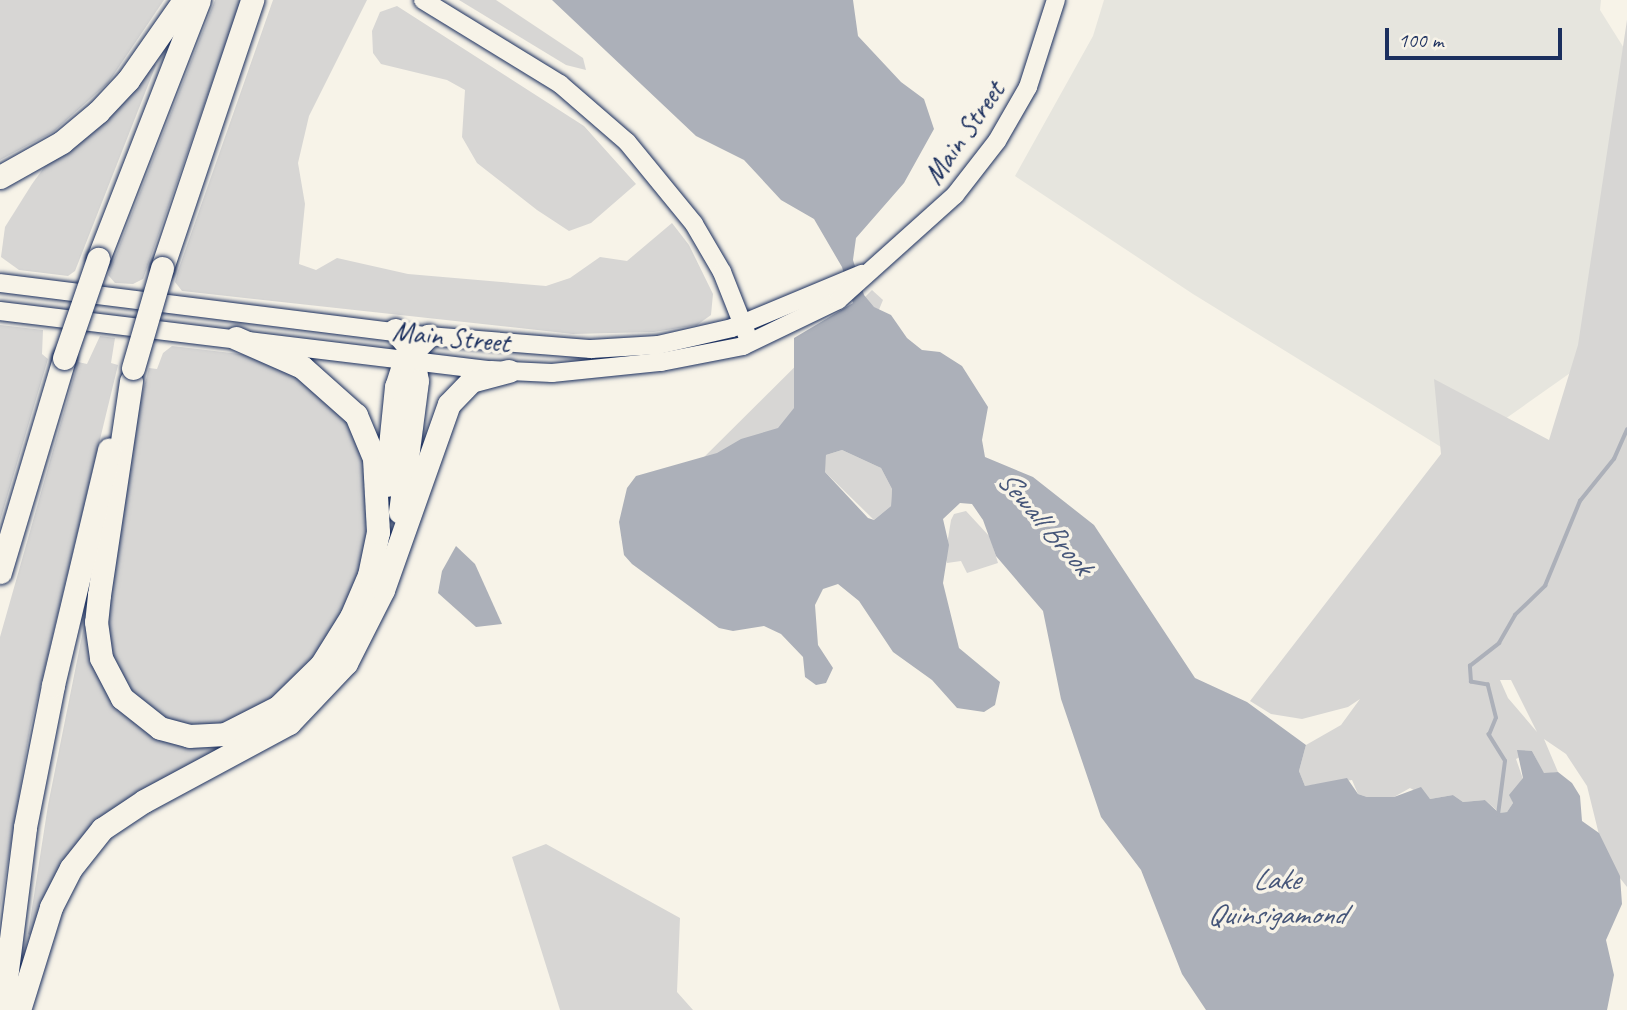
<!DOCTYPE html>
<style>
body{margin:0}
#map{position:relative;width:1627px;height:1010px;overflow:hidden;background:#f7f3e8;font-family:Caveat,sans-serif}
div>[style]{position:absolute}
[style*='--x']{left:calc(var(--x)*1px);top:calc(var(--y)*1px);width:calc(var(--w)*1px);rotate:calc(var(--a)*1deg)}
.built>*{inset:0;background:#e6e5de}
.green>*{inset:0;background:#d7d6d4}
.water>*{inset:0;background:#acb0b9}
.stream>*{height:3.5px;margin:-1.75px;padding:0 1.75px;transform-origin:1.75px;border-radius:1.75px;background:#acb0b9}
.roads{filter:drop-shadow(0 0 2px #1b2f5e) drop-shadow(0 0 2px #1b2f5e)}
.secondary>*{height:18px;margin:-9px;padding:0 9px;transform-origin:9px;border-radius:9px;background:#f7f3e8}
.highway>*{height:23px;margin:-11.5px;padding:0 11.5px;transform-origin:11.5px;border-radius:11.5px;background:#f7f3e8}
.bridges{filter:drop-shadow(0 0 2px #1b2f5e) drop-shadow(0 0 2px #1b2f5e)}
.highway-bridge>*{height:23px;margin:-11.5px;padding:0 11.5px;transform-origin:11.5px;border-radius:11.5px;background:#f7f3e8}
span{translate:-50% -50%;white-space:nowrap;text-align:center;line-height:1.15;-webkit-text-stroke:7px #f7f3e8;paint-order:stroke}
.street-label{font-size:28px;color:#1b2f5e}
.water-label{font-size:30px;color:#465679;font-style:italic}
.scale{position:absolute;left:1385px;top:28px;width:177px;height:32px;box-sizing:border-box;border:4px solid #1b2f5e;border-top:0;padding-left:9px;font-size:21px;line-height:24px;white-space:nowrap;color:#1b2f5e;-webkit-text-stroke:5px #f7f3e8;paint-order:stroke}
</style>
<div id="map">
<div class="built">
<i style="clip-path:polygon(1104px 0,1601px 0,1600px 10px,1627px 53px,1627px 183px,1573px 371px,1454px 455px,1193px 294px,1015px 176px,1093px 36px)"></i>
</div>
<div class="green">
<i style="clip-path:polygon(0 0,164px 0,108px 83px,53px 132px,0 160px)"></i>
<i style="clip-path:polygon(215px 0,241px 0,143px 279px,133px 284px,115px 283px,108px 275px)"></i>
<i style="clip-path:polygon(273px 0,367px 0,309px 116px,298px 163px,305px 204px,299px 264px,316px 270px,337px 258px,408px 274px,546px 286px,570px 278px,600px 257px,627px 261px,672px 223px,689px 245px,713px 294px,711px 315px,697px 325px,654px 332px,573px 334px,182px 291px,175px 282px,178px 271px)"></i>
<i style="clip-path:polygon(459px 0,496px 0,583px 58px,586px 70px,566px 65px)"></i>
<i style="clip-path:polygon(397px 6px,584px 126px,636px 184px,591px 223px,569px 231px,537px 210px,477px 163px,462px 137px,465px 90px,447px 80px,381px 64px,373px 53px,372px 31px,380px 12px)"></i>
<i style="clip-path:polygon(evenodd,1627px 20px,1627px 887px,1605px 859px,1587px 786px,1566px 754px,1544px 739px,1558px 772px,1544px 774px,1532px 751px,1516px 759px,1523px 779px,1510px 795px,1513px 803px,1507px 812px,1500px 813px,1485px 800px,1463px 802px,1453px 795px,1430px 799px,1410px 788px,1394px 797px,1367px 797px,1358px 794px,1352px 780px,1305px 786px,1299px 771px,1306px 745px,1341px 725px,1360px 699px,1348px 707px,1302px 719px,1271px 714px,1250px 701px,1441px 454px,1434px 379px,1549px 440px,1578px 345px,1627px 20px,1500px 680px,1511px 680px,1537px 732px,1508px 698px,1500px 680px)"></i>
<i style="clip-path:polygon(153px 62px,156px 65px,75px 271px,68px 276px,19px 270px,1px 257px,5px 227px,32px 184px,51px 158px)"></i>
<i style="clip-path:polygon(872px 290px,883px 300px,873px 324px,790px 428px,685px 476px)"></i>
<i style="clip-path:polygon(0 325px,43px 330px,42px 354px,48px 359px,0 521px)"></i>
<i style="clip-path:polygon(100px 336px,115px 338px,111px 363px,118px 365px,30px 729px,0 910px,0 637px,78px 362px,87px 364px)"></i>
<i style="clip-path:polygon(172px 346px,248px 355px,296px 372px,344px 408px,372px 470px,364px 575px,300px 683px,213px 731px,150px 714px,118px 678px,104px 624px,132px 433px,149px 368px,157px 369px,163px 353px)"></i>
<i style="clip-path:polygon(842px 450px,881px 468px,892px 489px,891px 506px,874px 520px,824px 471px,826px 455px)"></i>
<i style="clip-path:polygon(966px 511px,990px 537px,998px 563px,967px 573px,961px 561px,947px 563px,945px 557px,951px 520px,954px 514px)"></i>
<i style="clip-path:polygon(88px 606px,133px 718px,235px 738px,97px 828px,32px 936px,28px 934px,48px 805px)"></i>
<i style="clip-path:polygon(546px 844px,680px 918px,677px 992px,693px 1010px,560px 1010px,512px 857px)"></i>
</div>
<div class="water">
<i style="clip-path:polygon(evenodd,552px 0,853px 0,858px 36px,901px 82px,924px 99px,934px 129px,904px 183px,856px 238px,853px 260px,864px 295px,874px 307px,891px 315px,907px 338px,922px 350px,940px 352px,962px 366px,988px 407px,982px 440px,985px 457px,1033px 477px,1094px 525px,1195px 678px,1247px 702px,1306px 745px,1299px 771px,1305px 786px,1347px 778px,1358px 794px,1367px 797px,1394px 797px,1421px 787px,1430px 799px,1453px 795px,1463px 802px,1485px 800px,1499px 813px,1507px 812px,1513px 803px,1509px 795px,1523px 778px,1517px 750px,1532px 751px,1544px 773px,1558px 772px,1572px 783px,1580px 796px,1582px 821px,1599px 833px,1620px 876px,1622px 904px,1606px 940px,1614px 975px,1607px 1010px,1206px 1010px,1182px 974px,1141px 870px,1101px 817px,1061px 699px,1043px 611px,996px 556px,983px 520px,972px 504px,960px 503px,943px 519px,949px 545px,943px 583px,959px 648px,1000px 682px,995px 705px,984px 712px,957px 708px,932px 680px,893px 652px,859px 601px,838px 584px,823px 589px,815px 605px,818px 645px,833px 668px,826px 683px,816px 685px,805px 677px,803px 657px,781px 634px,764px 626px,733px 631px,719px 628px,632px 564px,624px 555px,619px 522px,627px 488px,636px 476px,717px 453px,741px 439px,778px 428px,794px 408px,794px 338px,853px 303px,842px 267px,814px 219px,781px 200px,744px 160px,696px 136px,552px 0,842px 450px,881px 468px,892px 489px,891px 506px,874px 520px,868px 518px,825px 472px,826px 455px,842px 450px)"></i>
<i style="clip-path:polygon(456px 546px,475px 564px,502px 624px,476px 627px,438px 593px,442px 571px)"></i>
</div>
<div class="stream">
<i style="--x:1498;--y:815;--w:54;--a:-82.6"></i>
<i style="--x:1505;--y:761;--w:31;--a:-122"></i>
<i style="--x:1489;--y:735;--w:18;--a:-68"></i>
<i style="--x:1496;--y:718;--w:34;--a:-104"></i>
<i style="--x:1488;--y:685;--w:17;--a:-170"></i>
<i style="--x:1471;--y:682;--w:16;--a:-94"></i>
<i style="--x:1470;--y:666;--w:37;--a:-38"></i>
<i style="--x:1499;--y:643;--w:32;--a:-60"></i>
<i style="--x:1515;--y:615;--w:42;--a:-44"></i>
<i style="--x:1545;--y:586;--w:92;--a:-67.6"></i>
<i style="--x:1580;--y:501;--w:54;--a:-51"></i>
<i style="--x:1614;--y:459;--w:32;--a:-66"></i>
</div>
<div class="roads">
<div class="secondary">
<i style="--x:423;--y:0;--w:161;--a:31.5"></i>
<i style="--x:560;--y:84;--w:89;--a:40.9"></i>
<i style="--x:627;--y:142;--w:106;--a:50.7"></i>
<i style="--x:694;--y:224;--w:56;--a:59.7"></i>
<i style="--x:722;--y:272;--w:68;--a:68.4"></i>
<i style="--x:0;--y:283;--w:431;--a:7.1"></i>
<i style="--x:428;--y:336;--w:164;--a:4.6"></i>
<i style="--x:591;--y:349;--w:67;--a:-3.4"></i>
<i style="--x:658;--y:345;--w:76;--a:-12.9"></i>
<i style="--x:732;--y:328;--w:141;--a:-22.6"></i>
<i style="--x:0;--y:311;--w:495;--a:6.9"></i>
<i style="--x:491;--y:370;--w:61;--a:2.8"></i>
<i style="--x:552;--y:373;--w:110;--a:-5.8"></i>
<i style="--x:661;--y:362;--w:84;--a:-11"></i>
<i style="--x:743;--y:346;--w:106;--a:-25.8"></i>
<i style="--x:838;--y:300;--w:157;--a:-41.9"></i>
<i style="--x:955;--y:195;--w:68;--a:-52.1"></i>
<i style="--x:997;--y:141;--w:62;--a:-60.1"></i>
<i style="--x:1028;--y:87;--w:91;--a:-72.2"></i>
</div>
<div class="highway">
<i style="--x:0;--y:177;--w:71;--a:-29.4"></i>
<i style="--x:62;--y:142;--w:47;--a:-39.8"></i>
<i style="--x:98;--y:112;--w:44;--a:-46.8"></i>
<i style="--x:128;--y:80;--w:98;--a:-55"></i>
<i style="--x:98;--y:259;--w:278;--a:-68.7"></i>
<i style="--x:162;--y:268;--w:283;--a:-71.4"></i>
<i style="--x:395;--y:330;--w:26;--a:50"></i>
<i style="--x:412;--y:350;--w:31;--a:81"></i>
<i style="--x:417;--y:381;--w:132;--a:97.4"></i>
<i style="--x:131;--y:381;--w:216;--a:98.5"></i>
<i style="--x:99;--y:595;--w:27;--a:96"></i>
<i style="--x:96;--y:622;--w:36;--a:82"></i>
<i style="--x:101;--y:658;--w:45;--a:62.3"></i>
<i style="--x:122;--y:698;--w:48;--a:38.3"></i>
<i style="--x:160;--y:728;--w:30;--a:15"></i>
<i style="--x:189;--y:736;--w:36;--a:-3"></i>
<i style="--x:225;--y:734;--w:59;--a:-27"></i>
<i style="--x:278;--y:707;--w:60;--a:-44.3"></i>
<i style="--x:321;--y:665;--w:57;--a:-58"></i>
<i style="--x:351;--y:617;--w:46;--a:-66.8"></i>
<i style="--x:369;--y:575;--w:44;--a:-78.2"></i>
<i style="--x:378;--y:532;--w:74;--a:-93.1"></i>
<i style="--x:374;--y:458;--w:47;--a:-112.7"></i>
<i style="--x:356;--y:415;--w:72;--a:-138.4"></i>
<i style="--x:302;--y:367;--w:72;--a:-156.3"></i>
<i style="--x:386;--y:485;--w:99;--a:-84.2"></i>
<i style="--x:396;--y:387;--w:29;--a:-72"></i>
<i style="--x:405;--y:359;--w:33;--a:-45"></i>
<i style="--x:0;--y:572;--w:223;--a:-73.3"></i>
<i style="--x:2;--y:1010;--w:184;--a:-82.8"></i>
<i style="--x:25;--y:827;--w:145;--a:-78.8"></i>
<i style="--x:53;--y:685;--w:242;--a:-76.6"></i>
<i style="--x:19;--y:1010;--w:108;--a:-72.7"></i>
<i style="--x:51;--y:907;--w:44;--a:-62.9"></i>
<i style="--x:71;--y:868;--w:50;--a:-51.5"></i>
<i style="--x:102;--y:829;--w:50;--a:-33.7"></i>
<i style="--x:144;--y:801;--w:165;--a:-28.3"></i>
<i style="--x:289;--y:723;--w:83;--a:-46.5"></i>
<i style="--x:346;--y:663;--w:82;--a:-63.1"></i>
<i style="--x:383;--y:590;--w:197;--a:-70.5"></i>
<i style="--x:449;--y:404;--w:32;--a:-46"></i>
<i style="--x:471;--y:381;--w:39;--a:-15"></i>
</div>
</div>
<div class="bridges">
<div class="highway-bridge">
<i style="--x:64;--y:358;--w:105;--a:-71"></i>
<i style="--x:133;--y:368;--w:104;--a:-73.8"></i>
</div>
</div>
<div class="street-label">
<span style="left:964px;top:133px;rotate:-55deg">Main Street</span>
<span style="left:451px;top:337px;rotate:6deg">Main Street</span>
</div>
<div class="water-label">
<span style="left:1045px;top:522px;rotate:49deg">Sewall Brook</span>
<span style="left:1276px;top:896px">Lake<br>Quinsigamond</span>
</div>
<div class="scale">100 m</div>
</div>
